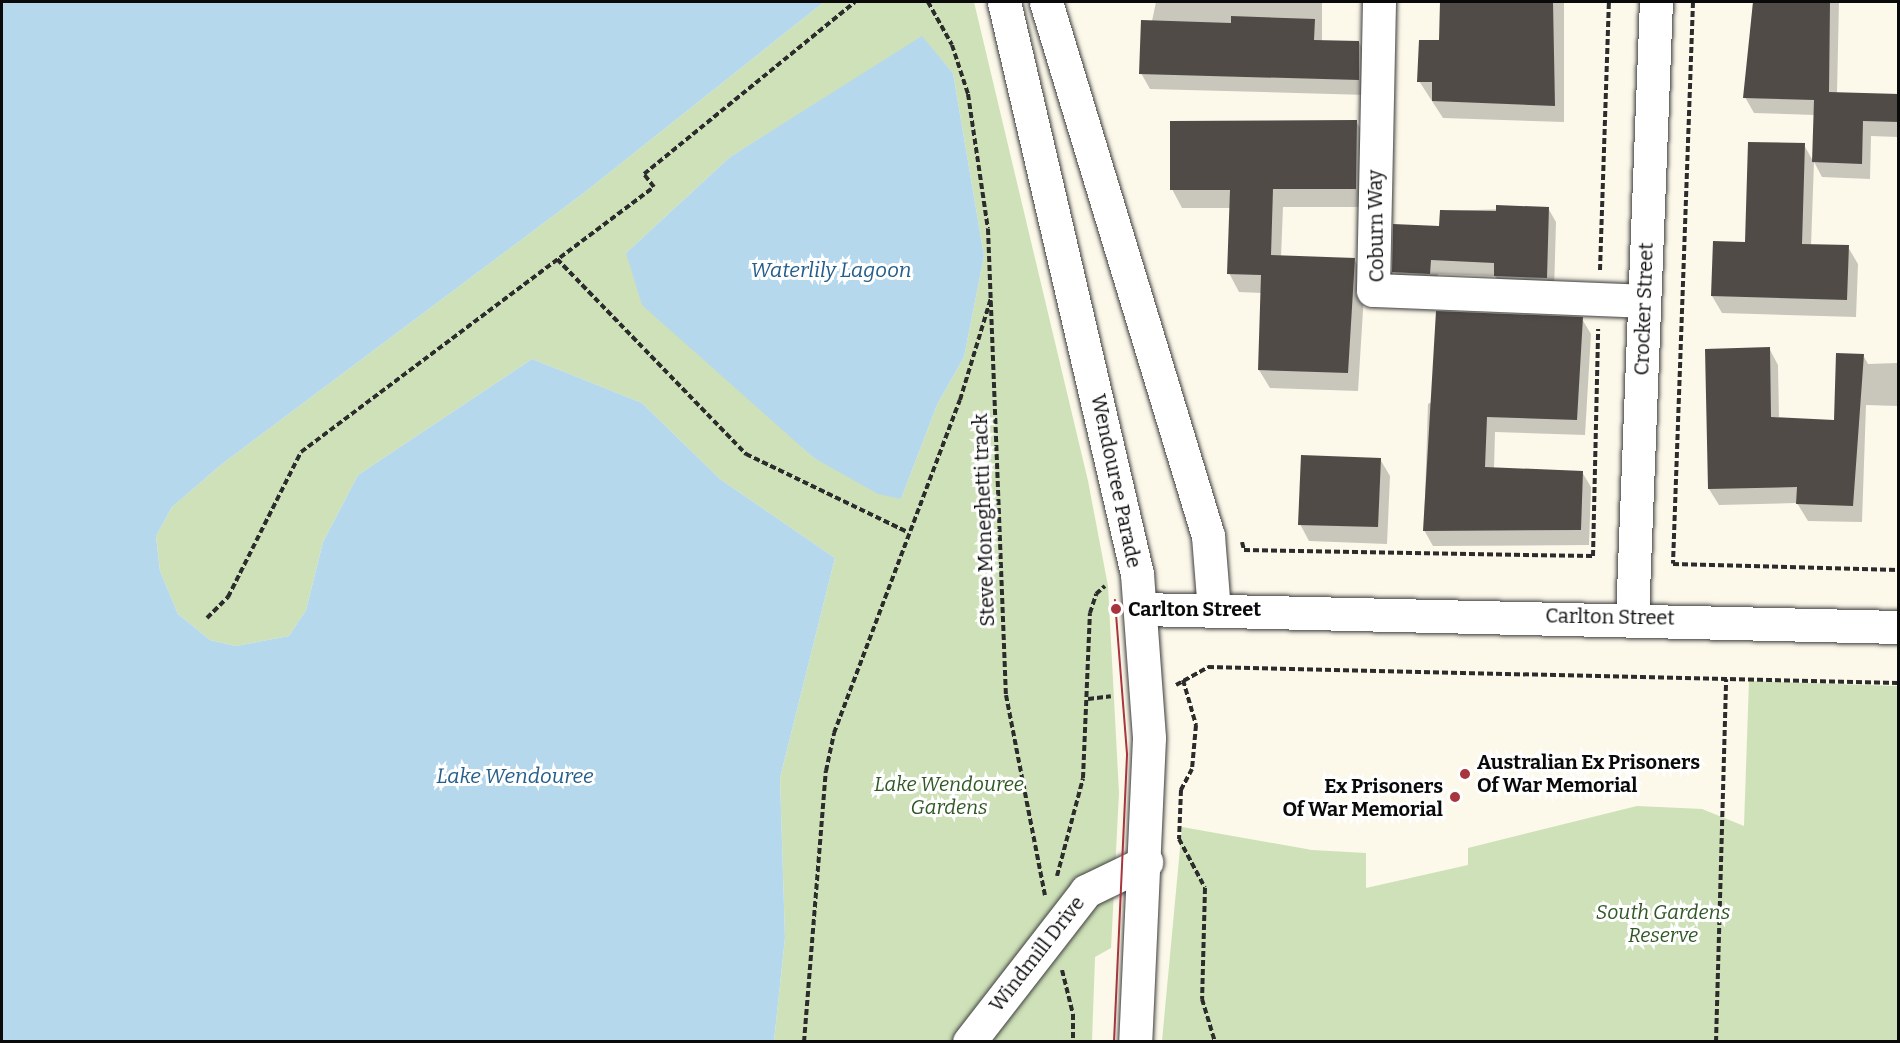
<!DOCTYPE html>
<style>
body{margin:0}
#map{position:relative;width:1900px;height:1043px;overflow:hidden;background:#fcf8ea;font-family:Bitter,serif}
div>[style]{position:absolute}
[style*='--x']{left:calc(var(--x)*1px);top:calc(var(--y)*1px);width:calc(var(--w)*1px);rotate:calc(var(--a)*1deg)}
.green>*{inset:0;background:#cee1b8}
.water>*{inset:0;background:#b5d8ed}
.shadow>*{inset:0;background:#0003}
.building>*{inset:0;background:#514b48}
.path>*{height:4px;margin-top:-2px;transform-origin:0;background:repeating-linear-gradient(90deg,#2c2c2c 0 6px,transparent 0 9px)}
.roads{filter:drop-shadow(0 0 2px #3d3d3d) drop-shadow(0 0 2px #3d3d3d)}
.minor>*{height:33px;margin:-16.5px;padding:0 16.5px;transform-origin:16.5px;border-radius:16.5px;background:#fff}
.tram>*{height:1.5px;margin:-0.75px;padding:0 0.75px;transform-origin:0.75px;border-radius:0.75px;background:#a7353b}
.dots>*{width:16px;height:16px;translate:-50% -50%;box-sizing:border-box;border:3px solid #fff;border-radius:50%}
span{translate:-50% -50%;white-space:nowrap;text-align:center;line-height:1.15;-webkit-text-stroke:6px #fff;paint-order:stroke}
.street-label{font-size:20px;color:#0a0a0a}
.poi-label{font-size:20px;color:#0a0a0a;font-weight:700}
.left{translate:0 -50%;text-align:left}
.right{translate:-100% -50%;text-align:right}
.park-label{font-size:20px;color:#2f5824;font-style:italic}
.water-label{font-size:21px;color:#255e8a;font-style:italic}
.frame{position:absolute;inset:0;border:3px solid #0a0a0a;pointer-events:none}
</style>
<div id="map">
<div class="green">
<i style="clip-path:polygon(evenodd,824px 2px,974px 2px,1088px 481px,1108px 586px,1119px 793px,1111px 948px,1095px 957px,1092px 1041px,774px 1041px,785px 938px,780px 778px,835px 558px,720px 479px,642px 403px,532px 359px,358px 475px,323px 542px,306px 610px,289px 636px,236px 646px,210px 640px,178px 614px,160px 571px,156px 536px,172px 507px,222px 464px,585px 192px,824px 2px,922px 37px,953px 73px,984px 256px,964px 357px,937px 405px,901px 499px,814px 458px,730px 379px,626px 253px,730px 157px,922px 37px)"></i>
<i style="clip-path:polygon(1749px 681px,1898px 686px,1898px 1041px,1162px 1041px,1182px 827px,1312px 850px,1366px 853px,1366px 888px,1468px 865px,1468px 848px,1637px 806px,1702px 809px,1744px 826px)"></i>
</div>
<div class="water">
<i style="clip-path:polygon(2px 2px,824px 2px,585px 192px,222px 464px,172px 507px,156px 536px,160px 571px,178px 614px,210px 640px,236px 646px,289px 636px,306px 610px,323px 542px,358px 475px,532px 359px,642px 403px,720px 479px,835px 558px,780px 778px,785px 938px,774px 1041px,2px 1041px)"></i>
<i style="clip-path:polygon(922px 36px,953px 73px,984px 256px,964px 357px,937px 405px,901px 499px,878px 494px,814px 458px,642px 305px,626px 253px,730px 157px)"></i>
</div>
<div class="shadow">
<i style="clip-path:polygon(1156px 2px,1322px 2px,1322px 41px,1359px 42px,1367px 58px,1367px 95px,1150px 89px,1141px 73px)"></i>
<i style="clip-path:polygon(1442px 2px,1564px 2px,1564px 122px,1443px 118px,1419px 81px,1440px 42px)"></i>
<i style="clip-path:polygon(1753px 2px,1839px 2px,1837px 93px,1898px 95px,1898px 137px,1871px 136px,1870px 179px,1822px 177px,1814px 162px,1811px 246px,1848px 247px,1858px 264px,1856px 317px,1722px 313px,1712px 296px,1804px 145px,1813px 161px,1815px 115px,1754px 113px,1745px 97px)"></i>
<i style="clip-path:polygon(1356px 121px,1367px 140px,1366px 207px,1283px 207px,1281px 257px,1354px 259px,1365px 278px,1358px 391px,1270px 388px,1259px 370px,1262px 293px,1239px 292px,1229px 273px,1231px 208px,1182px 208px,1172px 189px)"></i>
<i style="clip-path:polygon(1548px 208px,1556px 222px,1554px 292px,1503px 289px,1495px 276px,1438px 274px,1437px 287px,1402px 285px,1394px 272px,1440px 228px,1441px 211px)"></i>
<i style="clip-path:polygon(1582px 319px,1591px 334px,1585px 435px,1495px 432px,1494px 469px,1582px 472px,1591px 487px,1589px 545px,1433px 546px,1424px 530px,1428px 404px)"></i>
<i style="clip-path:polygon(1769px 348px,1778px 365px,1779px 419px,1835px 421px,1863px 355px,1868px 364px,1898px 363px,1898px 406px,1866px 405px,1862px 522px,1808px 521px,1797px 503px,1719px 505px,1709px 489px)"></i>
<i style="clip-path:polygon(1380px 459px,1390px 476px,1387px 544px,1309px 541px,1300px 524px)"></i>
</div>
<div class="building">
<i style="clip-path:polygon(1440px 2px,1553px 2px,1555px 106px,1432px 101px,1432px 82px,1417px 82px,1419px 40px,1439px 40px)"></i>
<i style="clip-path:polygon(1753px 2px,1830px 2px,1829px 92px,1899px 94px,1899px 122px,1863px 121px,1862px 164px,1812px 162px,1814px 100px,1743px 98px)"></i>
<i style="clip-path:polygon(1231px 16px,1315px 19px,1314px 40px,1359px 41px,1359px 80px,1139px 74px,1141px 20px,1231px 23px)"></i>
<i style="clip-path:polygon(1357px 120px,1356px 189px,1273px 189px,1271px 255px,1355px 258px,1348px 373px,1258px 370px,1261px 275px,1227px 274px,1230px 190px,1170px 190px,1170px 121px)"></i>
<i style="clip-path:polygon(1748px 142px,1805px 143px,1802px 244px,1849px 245px,1847px 300px,1711px 296px,1713px 241px,1745px 242px)"></i>
<i style="clip-path:polygon(1496px 205px,1549px 207px,1547px 278px,1494px 276px,1494px 263px,1431px 260px,1430px 274px,1392px 272px,1393px 224px,1439px 226px,1440px 210px,1496px 211px)"></i>
<i style="clip-path:polygon(1436px 311px,1583px 317px,1577px 420px,1487px 417px,1485px 467px,1583px 471px,1581px 530px,1423px 531px)"></i>
<i style="clip-path:polygon(1770px 347px,1771px 417px,1834px 420px,1836px 353px,1864px 354px,1853px 506px,1796px 504px,1797px 487px,1708px 489px,1705px 349px)"></i>
<i style="clip-path:polygon(1301px 455px,1381px 458px,1378px 527px,1298px 525px)"></i>
</div>
<div class="path">
<i style="--x:928;--y:2;--w:49;--a:60.8"></i>
<i style="--x:952;--y:45;--w:52;--a:71.9"></i>
<i style="--x:968;--y:94;--w:136;--a:81.6"></i>
<i style="--x:988;--y:229;--w:466;--a:87.8"></i>
<i style="--x:1006;--y:695;--w:204;--a:79"></i>
<i style="--x:1693;--y:2;--w:562;--a:92.04"></i>
<i style="--x:1673;--y:564;--w:225;--a:1.5"></i>
<i style="--x:557;--y:259;--w:272;--a:45.9"></i>
<i style="--x:746;--y:454;--w:179;--a:25.8"></i>
<i style="--x:1600;--y:270;--w:268;--a:-88.1"></i>
<i style="--x:1242;--y:542;--w:8;--a:76"></i>
<i style="--x:1244;--y:550;--w:349;--a:1"></i>
<i style="--x:1593;--y:556;--w:227;--a:-88.7"></i>
<i style="--x:207;--y:618;--w:30;--a:-45"></i>
<i style="--x:228;--y:597;--w:162;--a:-63.3"></i>
<i style="--x:301;--y:452;--w:441;--a:-36.9"></i>
<i style="--x:654;--y:187;--w:16;--a:-128"></i>
<i style="--x:644;--y:174;--w:272;--a:-39.2"></i>
<i style="--x:1183;--y:680;--w:47;--a:73.9"></i>
<i style="--x:1196;--y:725;--w:44;--a:95.2"></i>
<i style="--x:1192;--y:769;--w:24;--a:118"></i>
<i style="--x:1181;--y:790;--w:49;--a:92.3"></i>
<i style="--x:1179;--y:839;--w:55;--a:62"></i>
<i style="--x:1205;--y:888;--w:111;--a:91.5"></i>
<i style="--x:1202;--y:999;--w:45;--a:73.2"></i>
<i style="--x:1176;--y:685;--w:37;--a:-29"></i>
<i style="--x:1208;--y:667;--w:690;--a:1.33"></i>
<i style="--x:1088;--y:699;--w:23;--a:-7"></i>
<i style="--x:1057;--y:876;--w:101;--a:-75.1"></i>
<i style="--x:1083;--y:778;--w:165;--a:-87.6"></i>
<i style="--x:1090;--y:613;--w:20;--a:-72"></i>
<i style="--x:1096;--y:594;--w:12;--a:-42"></i>
<i style="--x:1062;--y:970;--w:45;--a:76"></i>
<i style="--x:1073;--y:1014;--w:28;--a:90"></i>
<i style="--x:804;--y:1042;--w:272;--a:-85.4"></i>
<i style="--x:826;--y:771;--w:39;--a:-78"></i>
<i style="--x:834;--y:733;--w:356;--a:-69.3"></i>
<i style="--x:960;--y:400;--w:107;--a:-73.1"></i>
<i style="--x:1716;--y:1042;--w:363;--a:-88.4"></i>
</div>
<div class="roads">
<div class="minor">
<i style="--x:1004;--y:2;--w:587;--a:76.91"></i>
<i style="--x:1137;--y:574;--w:164;--a:85.8"></i>
<i style="--x:1149;--y:738;--w:304;--a:92.6"></i>
<i style="--x:1046;--y:2;--w:558;--a:73.12"></i>
<i style="--x:1208;--y:536;--w:75;--a:85.4"></i>
<i style="--x:1379;--y:2;--w:288;--a:91.2"></i>
<i style="--x:1373;--y:290;--w:271;--a:2.3"></i>
<i style="--x:1141;--y:609;--w:757;--a:1.36"></i>
<i style="--x:1632;--y:617;--w:615;--a:-87.77"></i>
<i style="--x:969;--y:1042;--w:191;--a:-52.2"></i>
<i style="--x:1086;--y:891;--w:67;--a:-25.8"></i>
</div>
</div>
<div class="tram">
<i style="--x:1114;--y:1042;--w:288;--a:-87.4"></i>
<i style="--x:1127;--y:754;--w:154;--a:-94.5"></i>
</div>
<div class="dots">
<i style="left:1116px;top:609px;background:#a7353b"></i>
<i style="left:1465px;top:774px;background:#a7353b"></i>
<i style="left:1455px;top:797px;background:#a7353b"></i>
</div>
<div class="street-label">
<span style="left:1376px;top:226px;rotate:-91deg">Coburn Way</span>
<span style="left:1644px;top:309px;rotate:-88deg">Crocker Street</span>
<span style="left:1116px;top:481px;rotate:78deg">Wendouree Parade</span>
<span style="left:984px;top:520px;rotate:-92deg">Steve Moneghetti track</span>
<span style="left:1610px;top:617px;rotate:1deg">Carlton Street</span>
<span style="left:1037px;top:954px;rotate:-52deg">Windmill Drive</span>
</div>
<div class="poi-label">
<span class="left" style="left:1128px;top:609px">Carlton Street</span>
<span class="left" style="left:1477px;top:774px">Australian Ex Prisoners<br>Of War Memorial</span>
<span class="right" style="left:1443px;top:798px">Ex Prisoners<br>Of War Memorial</span>
</div>
<div class="park-label">
<span style="left:949px;top:796px">Lake Wendouree<br>Gardens</span>
<span style="left:1663px;top:924px">South Gardens<br>Reserve</span>
</div>
<div class="water-label">
<span style="left:831px;top:270px">Waterlily Lagoon</span>
<span style="left:515px;top:776px">Lake Wendouree</span>
</div>
<div class="frame"></div>
</div>
